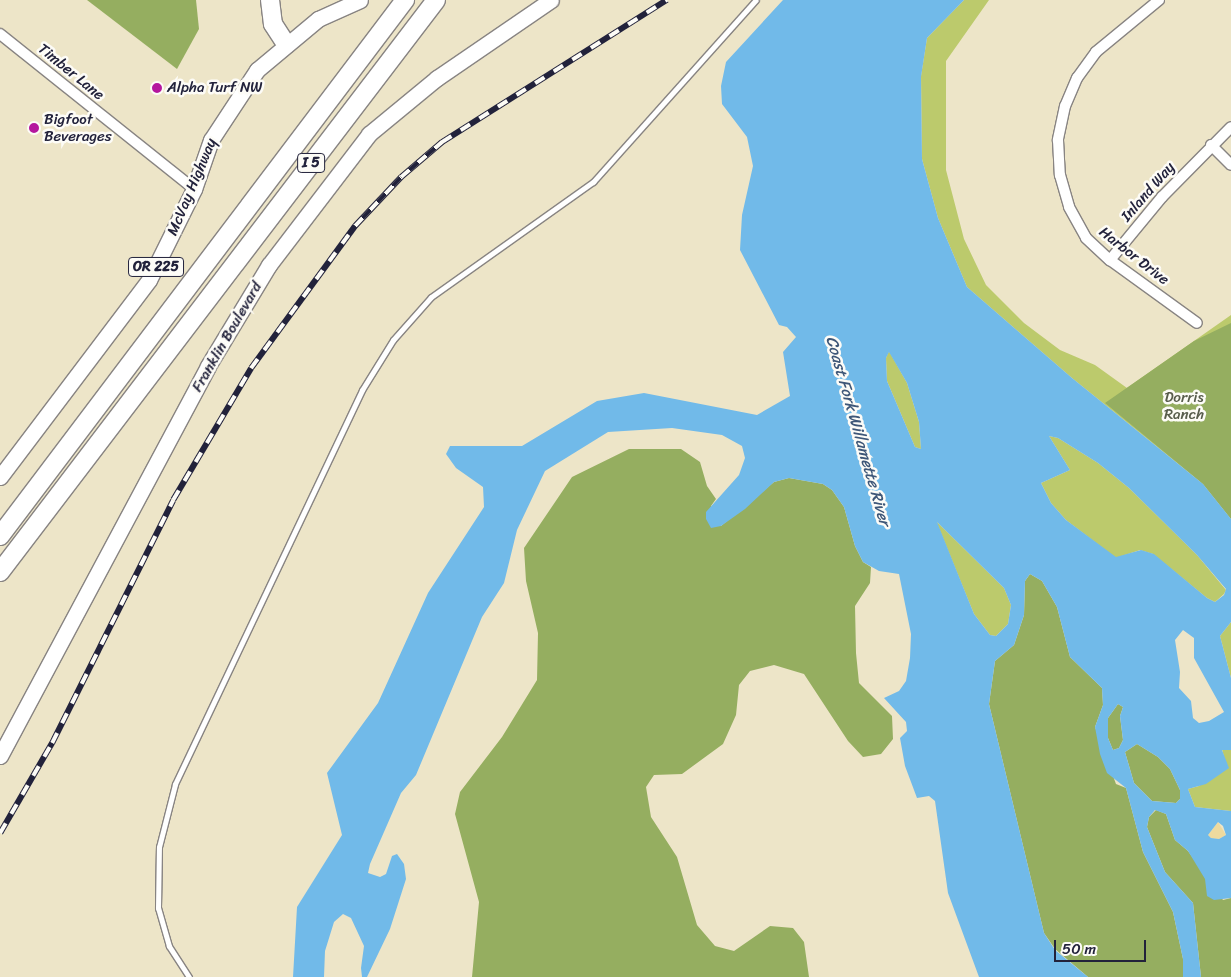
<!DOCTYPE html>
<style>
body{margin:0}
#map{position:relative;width:1231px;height:977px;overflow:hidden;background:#ede5c8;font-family:Sriracha,sans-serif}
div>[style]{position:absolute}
.green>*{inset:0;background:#bcca6c}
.forest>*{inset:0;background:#95ae60}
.sand>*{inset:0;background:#eeda9e}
.water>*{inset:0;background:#71bae9}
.roads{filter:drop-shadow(1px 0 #888482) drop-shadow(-1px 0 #888482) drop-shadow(0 1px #888482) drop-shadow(0 -1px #888482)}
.service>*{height:5px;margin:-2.5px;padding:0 2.5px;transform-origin:2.5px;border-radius:2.5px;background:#fff}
.minor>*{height:10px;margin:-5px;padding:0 5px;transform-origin:5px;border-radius:5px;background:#fff}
.primary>*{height:15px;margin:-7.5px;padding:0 7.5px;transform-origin:7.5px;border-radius:7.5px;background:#fff}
.motorway>*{height:18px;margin:-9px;padding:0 9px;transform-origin:9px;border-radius:9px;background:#fff}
.rail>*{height:5.5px;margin-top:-2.75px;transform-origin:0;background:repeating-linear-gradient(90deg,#fdfcf7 0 11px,#22223b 0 22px);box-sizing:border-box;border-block:1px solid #22223b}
.dots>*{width:14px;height:14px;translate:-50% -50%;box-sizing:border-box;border:2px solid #fdfcf7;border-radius:50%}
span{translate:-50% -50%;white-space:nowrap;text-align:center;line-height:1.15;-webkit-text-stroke:5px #fdfcf7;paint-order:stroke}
.shield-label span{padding:1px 4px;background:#fdfcf7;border:1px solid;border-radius:4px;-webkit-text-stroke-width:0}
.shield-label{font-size:14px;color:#22223b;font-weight:700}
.street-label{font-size:15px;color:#22223b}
.poi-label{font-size:15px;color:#22223b}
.left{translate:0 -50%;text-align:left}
.park-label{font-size:15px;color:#585d4c}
.water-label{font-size:16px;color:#3e5778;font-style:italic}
.scale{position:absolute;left:1054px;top:940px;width:92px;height:22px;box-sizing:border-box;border:2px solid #22223b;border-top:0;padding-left:6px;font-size:15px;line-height:18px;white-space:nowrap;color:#22223b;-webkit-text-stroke:4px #fdfcf7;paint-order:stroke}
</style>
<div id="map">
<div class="green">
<div style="clip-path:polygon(964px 0,989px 0,946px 61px,946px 170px,964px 239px,986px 285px,1024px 323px,1060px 350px,1095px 365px,1127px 388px,1231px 315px,1231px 519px,1203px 484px,1072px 378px,967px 287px,938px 218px,922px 159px,921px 76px,927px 38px)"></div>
<div style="clip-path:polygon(889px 351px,907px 383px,919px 422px,921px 449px,915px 447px,887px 381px,886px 358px)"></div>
<div style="clip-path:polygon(1049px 436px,1058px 438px,1098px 463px,1129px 488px,1197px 555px,1226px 590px,1224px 594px,1215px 602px,1207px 598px,1153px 554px,1140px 550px,1116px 558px,1066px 520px,1051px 503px,1041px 483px,1070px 470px)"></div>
<div style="clip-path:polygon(936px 521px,1004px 588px,1011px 605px,1008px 624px,996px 636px,990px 635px,974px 614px)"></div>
<div style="clip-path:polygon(1231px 622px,1231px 678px,1220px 636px)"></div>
<div style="clip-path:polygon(1222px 749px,1231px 750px,1231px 811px,1195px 807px,1188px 789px,1199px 786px,1224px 757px)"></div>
</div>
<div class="forest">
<div style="clip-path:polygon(87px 0,196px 0,199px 29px,177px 69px)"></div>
<div style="clip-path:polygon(1231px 323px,1231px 519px,1203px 484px,1105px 403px,1194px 341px)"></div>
<div style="clip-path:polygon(629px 449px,681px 449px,700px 462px,707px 486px,716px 499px,711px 506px,721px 526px,774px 482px,789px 478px,823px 484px,832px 490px,844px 507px,855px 546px,863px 562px,871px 567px,870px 583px,855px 606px,856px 653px,859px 683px,892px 716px,893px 739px,881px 754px,863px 757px,848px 741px,804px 674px,774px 665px,750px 671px,739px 685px,736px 715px,723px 744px,682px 774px,654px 775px,646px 787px,651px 817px,677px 857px,697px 925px,715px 946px,734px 951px,770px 926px,793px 928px,804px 942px,809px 977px,472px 977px,479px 902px,455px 814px,460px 792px,502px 737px,537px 680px,538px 633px,526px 581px,524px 548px,572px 477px)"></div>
<div style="clip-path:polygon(1030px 574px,1042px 581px,1057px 607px,1070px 657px,1102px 688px,1103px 705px,1095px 727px,1116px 784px,1126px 788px,1143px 852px,1173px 912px,1183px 959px,1183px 977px,1088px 977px,1055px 949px,1044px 933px,989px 704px,995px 661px,1014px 645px,1024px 615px,1025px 581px)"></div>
<div style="clip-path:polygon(1118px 704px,1123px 707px,1120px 716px,1123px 740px,1119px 748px,1113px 750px,1108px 738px,1108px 718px)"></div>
<div style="clip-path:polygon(1137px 744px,1158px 757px,1170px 769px,1180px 790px,1180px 799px,1176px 803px,1152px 801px,1134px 783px,1125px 752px)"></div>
<div style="clip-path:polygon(1156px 810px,1166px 814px,1175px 840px,1188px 851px,1223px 900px,1231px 898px,1231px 977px,1201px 977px,1193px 903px,1165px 872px,1147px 827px,1149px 817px)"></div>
</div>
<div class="sand">
<div style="clip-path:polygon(1218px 822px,1226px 835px,1219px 839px,1211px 838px,1208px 835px)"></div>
</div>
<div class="water">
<div style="clip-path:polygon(evenodd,783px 0,964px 0,927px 38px,921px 77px,922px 159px,938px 218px,967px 287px,1072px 378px,1203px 484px,1231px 519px,1231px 622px,1220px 636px,1231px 678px,1231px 750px,1222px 750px,1229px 768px,1206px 784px,1188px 789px,1195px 807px,1231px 811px,1231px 898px,1214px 900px,1207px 896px,1205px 879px,1188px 851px,1175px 840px,1166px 814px,1155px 810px,1149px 817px,1147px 827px,1165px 872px,1193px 903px,1201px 977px,1183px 977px,1183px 959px,1173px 912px,1143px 852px,1126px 788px,1107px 773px,1100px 754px,1095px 727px,1103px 705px,1102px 688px,1070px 657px,1057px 607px,1042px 581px,1030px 574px,1025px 581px,1024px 615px,1014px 645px,995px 661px,989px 704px,1044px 933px,1055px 950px,1088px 977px,979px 977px,948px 893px,935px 801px,929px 796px,917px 798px,905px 766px,900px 738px,907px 731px,906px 722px,884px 698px,899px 691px,906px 681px,910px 658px,911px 634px,899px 574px,879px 571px,863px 562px,855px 546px,844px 507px,832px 490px,823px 484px,789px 478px,774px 482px,745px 509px,721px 526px,711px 528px,706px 519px,706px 512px,739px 475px,745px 458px,742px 446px,722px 435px,672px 428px,608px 432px,545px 471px,517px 530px,504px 583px,482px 617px,416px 775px,401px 793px,370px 864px,368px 873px,380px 877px,386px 874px,392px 856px,397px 854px,404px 864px,406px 879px,390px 929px,367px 977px,362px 977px,361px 968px,364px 946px,351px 918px,343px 914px,334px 922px,325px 951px,324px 977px,293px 977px,297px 907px,342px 835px,327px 773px,378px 703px,428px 593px,484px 507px,483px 487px,456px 468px,446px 454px,450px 446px,522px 446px,597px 401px,644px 393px,757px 415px,790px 396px,783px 352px,796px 337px,787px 327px,779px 325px,740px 250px,742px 215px,753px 166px,747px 137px,722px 104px,721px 86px,726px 62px,783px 0,889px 352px,907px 383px,919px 422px,921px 449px,915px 447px,887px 381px,886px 358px,889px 352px,783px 0,1049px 436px,1058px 438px,1098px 463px,1129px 488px,1197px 555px,1226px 589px,1224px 595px,1215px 602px,1207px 598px,1154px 554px,1141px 550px,1116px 557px,1066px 520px,1051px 503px,1041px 483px,1070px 470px,1049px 436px,783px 0,937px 522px,1004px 588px,1011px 605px,1008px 624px,996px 636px,990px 635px,974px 614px,937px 522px,783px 0,1183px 630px,1194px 638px,1194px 658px,1224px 712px,1209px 721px,1199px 723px,1193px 718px,1191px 701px,1179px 688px,1180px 672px,1175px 640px,1183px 630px,783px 0,1118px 704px,1123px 707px,1120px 716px,1123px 740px,1119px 748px,1113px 750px,1108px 738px,1108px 718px,1118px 704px,783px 0,1137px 744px,1158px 757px,1170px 769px,1180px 790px,1180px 799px,1176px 803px,1152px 801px,1134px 783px,1125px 752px,1137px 744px,783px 0,1218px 822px,1223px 826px,1226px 835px,1219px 839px,1211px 838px,1208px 835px,1218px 822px)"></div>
</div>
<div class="roads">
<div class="service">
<div style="left:189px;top:977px;width:37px;rotate:-123deg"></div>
<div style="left:169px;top:946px;width:40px;rotate:-106deg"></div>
<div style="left:158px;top:908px;width:61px;rotate:-89.1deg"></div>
<div style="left:159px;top:847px;width:65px;rotate:-75.7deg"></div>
<div style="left:175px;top:784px;width:436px;rotate:-64.6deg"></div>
<div style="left:362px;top:390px;width:59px;rotate:-58.2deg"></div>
<div style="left:393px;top:340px;width:57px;rotate:-48.5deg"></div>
<div style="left:431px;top:297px;width:199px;rotate:-35.4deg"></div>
<div style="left:593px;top:182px;width:244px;rotate:-48.2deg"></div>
</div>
<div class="minor">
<div style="left:1159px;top:0;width:82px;rotate:140.5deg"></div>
<div style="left:1096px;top:52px;width:32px;rotate:126deg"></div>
<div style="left:1077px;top:78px;width:30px;rotate:113deg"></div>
<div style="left:1065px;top:106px;width:35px;rotate:102deg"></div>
<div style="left:1058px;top:140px;width:35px;rotate:87deg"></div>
<div style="left:1060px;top:175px;width:33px;rotate:74deg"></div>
<div style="left:1069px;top:207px;width:35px;rotate:61deg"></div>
<div style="left:1086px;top:238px;width:33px;rotate:43deg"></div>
<div style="left:1110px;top:260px;width:107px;rotate:35.9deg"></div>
<div style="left:0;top:34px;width:248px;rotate:38.6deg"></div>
<div style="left:1211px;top:145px;width:28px;rotate:45deg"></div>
<div style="left:1110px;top:260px;width:82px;rotate:-50.5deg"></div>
<div style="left:1162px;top:197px;width:98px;rotate:-45.4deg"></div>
</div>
<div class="primary">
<div style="left:0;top:477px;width:247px;rotate:-52.9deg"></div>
<div style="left:149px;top:280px;width:102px;rotate:-63.7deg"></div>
<div style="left:194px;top:189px;width:52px;rotate:-70.9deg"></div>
<div style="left:211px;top:140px;width:84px;rotate:-56.7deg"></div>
<div style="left:257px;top:70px;width:80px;rotate:-39.9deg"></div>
<div style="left:318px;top:19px;width:46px;rotate:-24.3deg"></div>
<div style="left:0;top:756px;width:442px;rotate:-61.9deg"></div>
<div style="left:208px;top:366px;width:118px;rotate:-58.9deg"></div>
<div style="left:269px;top:265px;width:165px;rotate:-52.6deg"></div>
<div style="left:369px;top:134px;width:88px;rotate:-39.5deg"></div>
<div style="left:437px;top:78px;width:138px;rotate:-34.4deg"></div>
</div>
<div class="motorway">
<div style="left:270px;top:0;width:24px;rotate:83deg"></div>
<div style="left:273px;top:24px;width:24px;rotate:57deg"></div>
<div style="left:0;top:536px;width:672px;rotate:-52.93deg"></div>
<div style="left:0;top:572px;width:719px;rotate:-52.68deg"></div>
</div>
</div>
<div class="rail">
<div style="left:0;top:833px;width:104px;rotate:-60deg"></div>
<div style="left:52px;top:743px;width:271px;rotate:-63.5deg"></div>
<div style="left:173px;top:500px;width:153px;rotate:-59.4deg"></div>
<div style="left:251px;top:368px;width:176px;rotate:-53.8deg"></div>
<div style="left:355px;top:226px;width:67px;rotate:-46.8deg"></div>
<div style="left:401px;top:177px;width:54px;rotate:-40.5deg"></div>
<div style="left:442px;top:142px;width:266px;rotate:-32.3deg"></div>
</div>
<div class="dots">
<div style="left:157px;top:88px;background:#b5179e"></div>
<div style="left:34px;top:128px;background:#b5179e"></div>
</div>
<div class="shield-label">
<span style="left:311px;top:163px">I 5</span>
<span style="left:156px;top:267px">OR 225</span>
</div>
<div class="street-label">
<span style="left:71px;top:72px;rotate:39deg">Timber Lane</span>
<span style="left:192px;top:187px;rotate:-67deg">McVay Highway</span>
<span style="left:1148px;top:192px;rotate:-49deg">Inland Way</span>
<span style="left:1134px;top:256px;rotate:38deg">Harbor Drive</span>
<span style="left:227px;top:337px;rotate:-60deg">Franklin Boulevard</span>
</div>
<div class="poi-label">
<span class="left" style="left:167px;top:88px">Alpha Turf NW</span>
<span class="left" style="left:44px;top:128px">Bigfoot<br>Beverages</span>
</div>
<div class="park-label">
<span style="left:1184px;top:406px">Dorris<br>Ranch</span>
</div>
<div class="water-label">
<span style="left:858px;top:431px;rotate:74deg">Coast Fork Willamette River</span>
</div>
<div class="scale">50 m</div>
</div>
